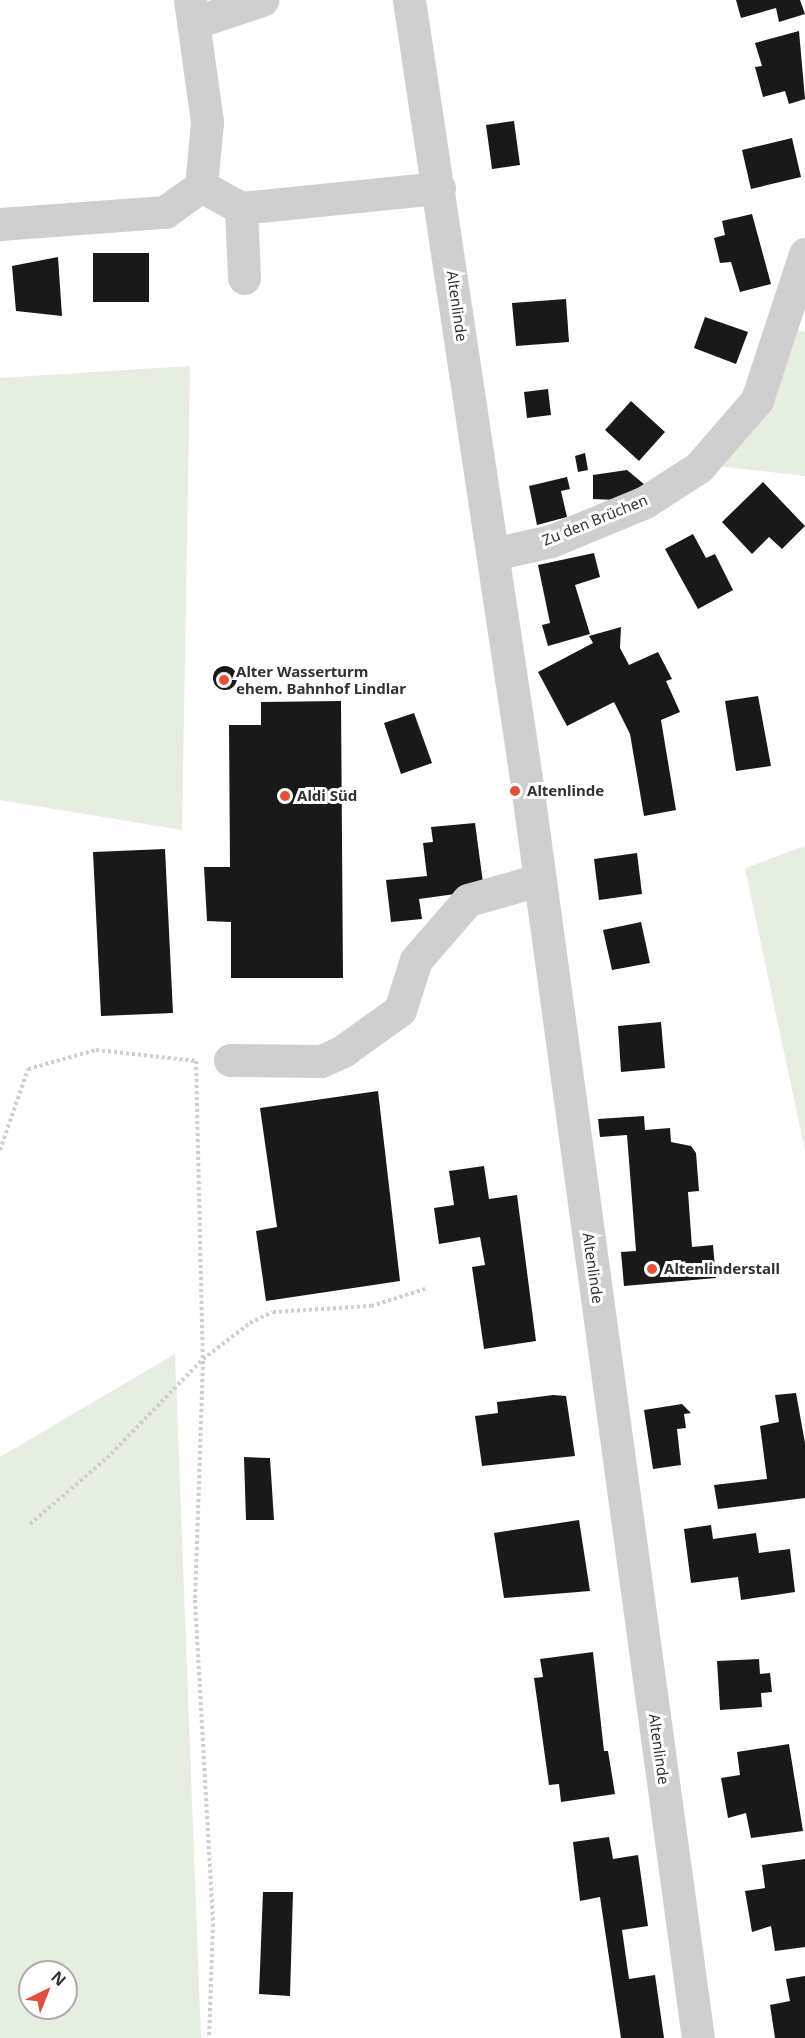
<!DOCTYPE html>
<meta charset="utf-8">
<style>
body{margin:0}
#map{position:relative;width:805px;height:2038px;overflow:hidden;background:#fff;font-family:"Noto Sans",sans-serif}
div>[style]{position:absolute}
.green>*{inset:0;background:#e5eee1}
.building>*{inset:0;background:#191919}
.round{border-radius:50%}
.path>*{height:4px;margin-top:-2px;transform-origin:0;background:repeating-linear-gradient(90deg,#cfcfcf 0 3px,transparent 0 6px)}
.minor>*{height:33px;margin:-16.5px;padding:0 16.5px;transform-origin:16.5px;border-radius:16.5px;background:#cfcfcf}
.dots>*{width:16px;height:16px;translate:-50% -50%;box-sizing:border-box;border:3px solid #fff;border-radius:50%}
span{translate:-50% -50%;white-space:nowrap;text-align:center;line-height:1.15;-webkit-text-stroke:6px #fff;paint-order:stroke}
.street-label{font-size:15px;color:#323232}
.poi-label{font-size:15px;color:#323232;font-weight:700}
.left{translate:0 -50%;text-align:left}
.north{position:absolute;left:18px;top:1960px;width:60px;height:60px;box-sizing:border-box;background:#fff;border:2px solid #adadad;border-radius:50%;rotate:43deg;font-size:16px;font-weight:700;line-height:24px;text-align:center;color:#323232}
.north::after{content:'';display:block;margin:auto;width:21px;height:27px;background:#e0513d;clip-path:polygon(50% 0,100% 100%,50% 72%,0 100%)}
</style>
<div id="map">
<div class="green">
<div style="clip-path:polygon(796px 330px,805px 332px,805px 476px,717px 466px,770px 409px)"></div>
<div style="clip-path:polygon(190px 366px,182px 830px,0 800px,0 378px)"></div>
<div style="clip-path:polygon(805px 846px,805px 1151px,745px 868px)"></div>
<div style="clip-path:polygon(evenodd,175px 1354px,201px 2038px,0 2038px,0 1457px,175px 1354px,30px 1972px,66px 1972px,66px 2008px,30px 2008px,30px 1972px)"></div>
</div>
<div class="building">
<div style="clip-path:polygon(736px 0,800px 0,805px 14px,779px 22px,776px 8px,741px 18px)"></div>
<div style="clip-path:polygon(799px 31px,805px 99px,789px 104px,785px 91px,763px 97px,755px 67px,762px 66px,755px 43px)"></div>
<div style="clip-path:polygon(514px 121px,520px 165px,492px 169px,486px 125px)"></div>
<div style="clip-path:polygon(792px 138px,801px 177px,751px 189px,742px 150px)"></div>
<div style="clip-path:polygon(752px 214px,771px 284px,740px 292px,731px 262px,720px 263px,714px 238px,725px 235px,722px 221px)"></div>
<div style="clip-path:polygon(93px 253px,149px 253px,149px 302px,93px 302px)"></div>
<div style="clip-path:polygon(58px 257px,62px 316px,16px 311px,12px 266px)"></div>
<div style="clip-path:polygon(566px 299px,569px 342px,516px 346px,512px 303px)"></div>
<div style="clip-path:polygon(705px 317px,748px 332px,736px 364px,694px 348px)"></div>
<div style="clip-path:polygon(548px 389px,551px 415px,527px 418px,524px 392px)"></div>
<div style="clip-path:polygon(631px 401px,665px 432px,639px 461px,605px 430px)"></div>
<div style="clip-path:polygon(585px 453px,588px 470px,578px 472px,575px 456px)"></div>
<div style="clip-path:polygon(627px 470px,645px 485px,616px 500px,593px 499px,593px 475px)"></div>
<div style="clip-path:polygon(567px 477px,570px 489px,561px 491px,567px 517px,537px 525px,529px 486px)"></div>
<div style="clip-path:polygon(763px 482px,805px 526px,782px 549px,769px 537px,752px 554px,722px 522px)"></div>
<div style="clip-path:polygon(693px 534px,706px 558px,715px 554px,733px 590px,698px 609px,665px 549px)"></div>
<div style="clip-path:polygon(594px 553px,600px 577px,575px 585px,590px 634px,548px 646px,542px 625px,550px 623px,538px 565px)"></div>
<div style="clip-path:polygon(621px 627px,620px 648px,629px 665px,658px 652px,672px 679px,666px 681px,680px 712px,661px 720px,676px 810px,644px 816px,630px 734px,614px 702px,567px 726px,538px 672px,593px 643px,589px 636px)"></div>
<div class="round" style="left:213px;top:666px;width:24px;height:24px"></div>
<div style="clip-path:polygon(758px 696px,771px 766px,736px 771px,725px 701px)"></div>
<div style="clip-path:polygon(341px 701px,343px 978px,231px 978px,231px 922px,207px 921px,204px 867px,230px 867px,229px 725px,261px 725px,261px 702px)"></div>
<div style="clip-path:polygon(414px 713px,432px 763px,401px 774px,384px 723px)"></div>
<div style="clip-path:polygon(475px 823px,484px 890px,419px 899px,422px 919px,391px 922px,386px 880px,427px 876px,423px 843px,433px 842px,431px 827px)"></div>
<div style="clip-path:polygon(165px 849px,173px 1013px,101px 1016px,93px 852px)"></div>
<div style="clip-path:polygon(637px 853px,642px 894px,599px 900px,594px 859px)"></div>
<div style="clip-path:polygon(641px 922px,650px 963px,612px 970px,603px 930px)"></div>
<div style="clip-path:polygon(661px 1022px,665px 1068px,621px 1072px,618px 1026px)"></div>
<div style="clip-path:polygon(378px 1091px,400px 1281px,266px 1301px,256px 1231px,277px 1227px,260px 1108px)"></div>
<div style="clip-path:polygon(644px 1116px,645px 1130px,670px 1128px,671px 1142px,691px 1146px,696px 1153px,699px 1191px,688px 1192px,692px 1247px,713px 1245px,716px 1278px,624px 1286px,621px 1252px,636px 1251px,627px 1135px,600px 1137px,598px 1119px)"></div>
<div style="clip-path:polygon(484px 1166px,489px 1199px,517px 1195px,536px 1341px,484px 1349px,472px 1267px,485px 1265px,480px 1237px,439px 1244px,434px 1208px,454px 1205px,449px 1171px)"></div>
<div style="clip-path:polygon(796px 1393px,805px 1443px,805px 1498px,718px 1509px,714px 1485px,767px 1479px,760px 1426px,779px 1422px,775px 1395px)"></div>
<div style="clip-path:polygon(553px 1395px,566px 1396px,575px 1456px,482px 1466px,475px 1416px,498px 1413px,497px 1402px)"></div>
<div style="clip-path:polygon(682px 1404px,691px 1413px,684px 1414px,686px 1428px,677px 1429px,681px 1465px,653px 1469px,644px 1410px)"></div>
<div style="clip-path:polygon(244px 1457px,270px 1458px,274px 1520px,246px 1520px)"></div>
<div style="clip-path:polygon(579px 1520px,590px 1591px,504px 1598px,494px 1533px)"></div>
<div style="clip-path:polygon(711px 1525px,713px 1539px,756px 1533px,759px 1553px,790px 1549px,795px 1592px,741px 1600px,738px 1577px,691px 1583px,684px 1529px)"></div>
<div style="clip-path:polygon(593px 1652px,604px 1751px,608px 1751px,615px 1794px,561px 1802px,559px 1784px,549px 1785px,534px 1678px,543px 1677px,540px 1659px)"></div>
<div style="clip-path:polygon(759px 1659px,760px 1674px,770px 1673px,772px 1692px,761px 1693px,762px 1707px,720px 1710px,717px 1661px)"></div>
<div style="clip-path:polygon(789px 1744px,803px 1831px,751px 1838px,746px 1813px,728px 1818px,721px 1778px,740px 1775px,737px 1752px)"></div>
<div style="clip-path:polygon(609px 1837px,613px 1859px,638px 1855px,648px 1926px,622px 1930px,629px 1979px,655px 1975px,664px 2038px,621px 2038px,600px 1897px,580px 1901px,573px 1842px)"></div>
<div style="clip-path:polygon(805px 1859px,805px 1947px,775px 1951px,771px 1926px,752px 1932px,745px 1891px,765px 1888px,762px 1865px)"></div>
<div style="clip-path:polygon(263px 1892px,293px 1892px,290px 1996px,259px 1994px)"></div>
<div style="clip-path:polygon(805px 1976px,805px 2038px,775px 2038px,770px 2005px,790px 2001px,786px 1979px)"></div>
</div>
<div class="path">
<div style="left:196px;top:1061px;width:300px;rotate:88.7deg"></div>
<div style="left:203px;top:1361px;width:239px;rotate:91.9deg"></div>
<div style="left:195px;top:1600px;width:324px;rotate:86.8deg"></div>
<div style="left:213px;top:1924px;width:114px;rotate:92deg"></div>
<div style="left:0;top:1150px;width:86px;rotate:-70.9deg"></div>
<div style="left:28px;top:1069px;width:71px;rotate:-15.6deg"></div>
<div style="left:96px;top:1050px;width:101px;rotate:6.3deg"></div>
<div style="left:30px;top:1524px;width:101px;rotate:-40.6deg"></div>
<div style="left:107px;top:1458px;width:138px;rotate:-45.9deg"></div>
<div style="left:203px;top:1359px;width:59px;rotate:-37.5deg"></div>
<div style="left:250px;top:1323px;width:25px;rotate:-26deg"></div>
<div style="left:273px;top:1312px;width:98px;rotate:-3.5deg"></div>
<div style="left:371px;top:1306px;width:57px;rotate:-17.5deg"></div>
</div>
<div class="minor">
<div style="left:409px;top:0;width:794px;rotate:81.45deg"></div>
<div style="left:527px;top:785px;width:1265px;rotate:82.23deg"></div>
<div style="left:193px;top:23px;width:73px;rotate:-18.4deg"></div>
<div style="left:201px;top:186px;width:46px;rotate:28.8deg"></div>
<div style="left:241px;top:208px;width:199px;rotate:-5.8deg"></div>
<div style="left:241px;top:208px;width:70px;rotate:87.5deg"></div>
<div style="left:0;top:224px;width:165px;rotate:-4.2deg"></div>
<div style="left:165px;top:212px;width:44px;rotate:-35.8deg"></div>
<div style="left:201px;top:186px;width:64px;rotate:-84.6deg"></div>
<div style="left:207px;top:122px;width:123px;rotate:-97.9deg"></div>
<div style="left:493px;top:554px;width:59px;rotate:-12.6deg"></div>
<div style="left:551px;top:541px;width:102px;rotate:-22.5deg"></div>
<div style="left:645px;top:502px;width:64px;rotate:-32.9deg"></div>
<div style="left:699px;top:467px;width:89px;rotate:-49.1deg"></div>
<div style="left:757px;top:400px;width:154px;rotate:-71.8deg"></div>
<div style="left:230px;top:1060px;width:91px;rotate:0.6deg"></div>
<div style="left:321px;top:1061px;width:24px;rotate:-24deg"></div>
<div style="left:343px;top:1051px;width:70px;rotate:-35.7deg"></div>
<div style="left:400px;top:1010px;width:52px;rotate:-72.3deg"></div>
<div style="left:416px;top:960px;width:79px;rotate:-49.1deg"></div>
<div style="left:468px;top:900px;width:74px;rotate:-15.7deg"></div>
</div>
<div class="dots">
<div style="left:224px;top:680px;background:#e0513d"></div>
<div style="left:515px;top:791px;background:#e0513d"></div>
<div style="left:285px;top:796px;background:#e0513d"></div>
<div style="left:652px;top:1269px;background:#e0513d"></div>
</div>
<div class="street-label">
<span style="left:457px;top:306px;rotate:82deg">Altenlinde</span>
<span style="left:595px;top:520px;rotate:-22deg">Zu den Brüchen</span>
<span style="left:593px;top:1268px;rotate:82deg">Altenlinde</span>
<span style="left:659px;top:1749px;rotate:82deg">Altenlinde</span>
</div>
<div class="poi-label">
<span class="left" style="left:236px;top:680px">Alter Wasserturm<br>ehem. Bahnhof Lindlar</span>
<span class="left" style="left:527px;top:791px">Altenlinde</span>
<span class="left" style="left:297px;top:796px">Aldi Süd</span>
<span class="left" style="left:664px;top:1269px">Altenlinderstall</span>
</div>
<div class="north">N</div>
</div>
